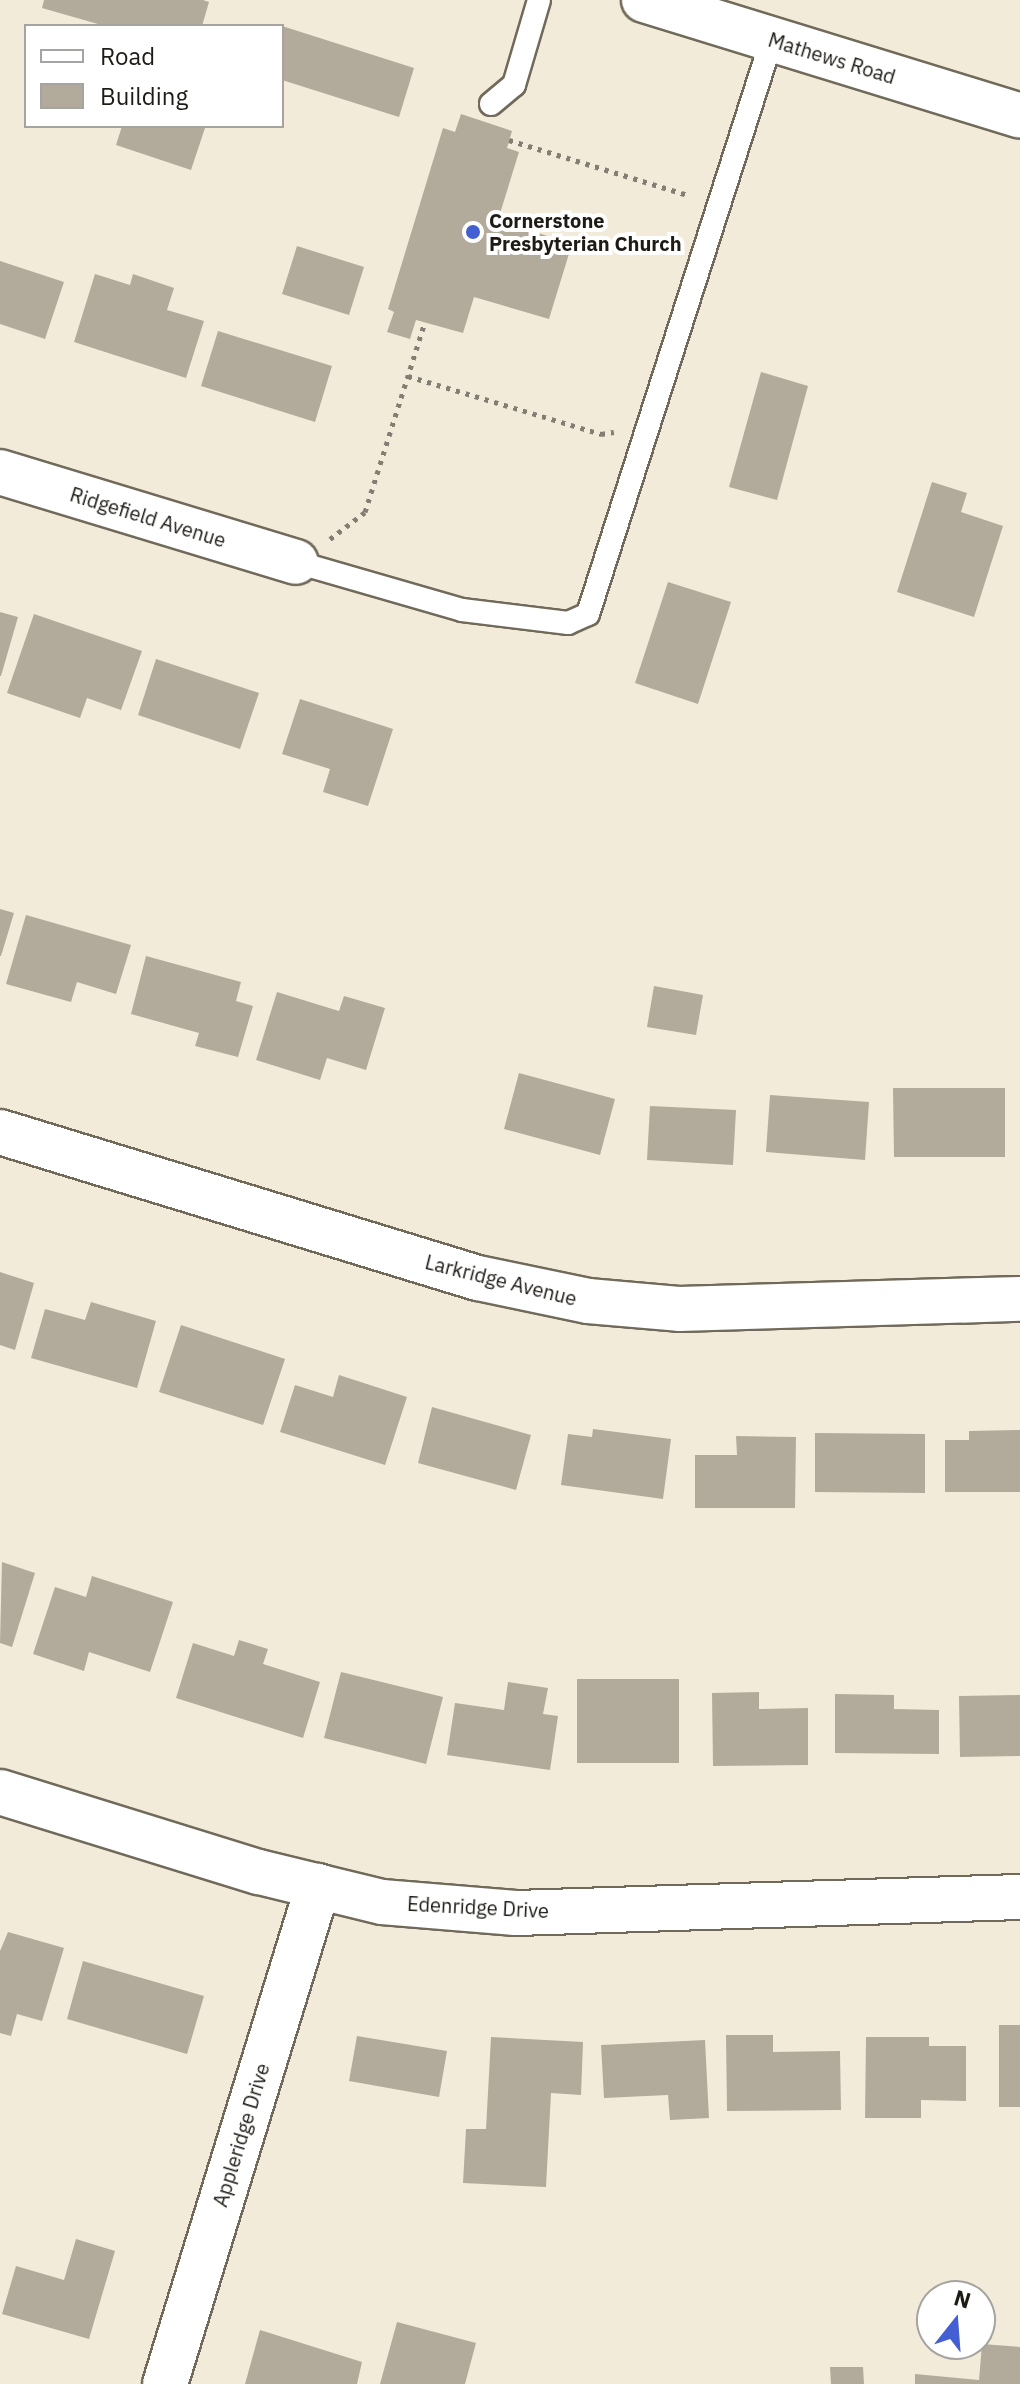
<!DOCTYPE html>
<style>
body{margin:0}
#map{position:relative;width:1020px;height:2384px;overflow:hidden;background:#f2ebda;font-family:"IBM Plex Sans",sans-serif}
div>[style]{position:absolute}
.building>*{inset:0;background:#b2ab9b}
.path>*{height:5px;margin-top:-2.5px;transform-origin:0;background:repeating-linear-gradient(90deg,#837e73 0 4px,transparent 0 10px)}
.roads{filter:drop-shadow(2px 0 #716a5b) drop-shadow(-2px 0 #716a5b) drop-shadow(0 2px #716a5b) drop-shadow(0 -2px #716a5b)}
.service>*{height:22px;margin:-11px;padding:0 11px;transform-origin:11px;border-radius:11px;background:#fff}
.minor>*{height:44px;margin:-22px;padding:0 22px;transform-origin:22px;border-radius:22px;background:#fff}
.tertiary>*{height:44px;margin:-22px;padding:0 22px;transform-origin:22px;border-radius:22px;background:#fff}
.dots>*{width:22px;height:22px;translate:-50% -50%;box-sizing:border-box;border:4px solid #fff;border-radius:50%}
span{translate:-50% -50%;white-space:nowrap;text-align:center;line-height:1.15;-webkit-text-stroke:8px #fff;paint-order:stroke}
.street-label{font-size:20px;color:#1e1b15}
.poi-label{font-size:20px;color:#1e1b15;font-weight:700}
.left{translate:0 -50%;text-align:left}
.legend{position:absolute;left:24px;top:24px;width:260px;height:104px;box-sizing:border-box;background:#fff;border:2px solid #a5a4a1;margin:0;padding:10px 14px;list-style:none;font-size:24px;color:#1e1b15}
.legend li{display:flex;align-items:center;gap:16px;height:40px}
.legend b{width:40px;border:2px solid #a5a4a1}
.north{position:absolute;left:916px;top:2280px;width:80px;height:80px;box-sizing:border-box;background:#fff;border:2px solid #a5a4a1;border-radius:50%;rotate:17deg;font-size:22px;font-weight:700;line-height:32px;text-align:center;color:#1e1b15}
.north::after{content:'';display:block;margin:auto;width:28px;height:36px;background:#435fd2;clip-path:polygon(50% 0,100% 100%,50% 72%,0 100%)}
</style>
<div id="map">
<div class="building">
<div style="clip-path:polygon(44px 0,203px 0,209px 2px,202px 26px,105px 26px,42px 8px)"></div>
<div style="clip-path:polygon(282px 26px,414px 68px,399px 117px,282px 80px)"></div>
<div style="clip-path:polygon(461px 114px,512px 131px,507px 148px,519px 152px,498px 220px,572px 244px,549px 319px,474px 297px,463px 333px,416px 320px,410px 339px,387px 332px,394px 312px,388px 309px,443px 128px,455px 132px)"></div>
<div style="clip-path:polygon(122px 126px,198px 126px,205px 128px,191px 170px,116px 145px)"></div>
<div style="clip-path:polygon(297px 246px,364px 267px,349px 315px,282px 294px)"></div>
<div style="clip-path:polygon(0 261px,64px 282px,45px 339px,0 324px)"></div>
<div style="clip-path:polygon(95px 274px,130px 285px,133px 274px,174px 288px,167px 310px,204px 321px,186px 378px,74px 342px)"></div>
<div style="clip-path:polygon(218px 331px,332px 366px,315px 422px,201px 386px)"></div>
<div style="clip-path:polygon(761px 372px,808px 386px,777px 500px,729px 487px)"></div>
<div style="clip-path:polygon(932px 482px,967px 493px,961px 512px,1003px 526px,974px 617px,897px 592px)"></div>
<div style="clip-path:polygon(668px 582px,731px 602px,698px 704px,635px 683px)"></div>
<div style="clip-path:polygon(0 612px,18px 617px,1px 676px,0 676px)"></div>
<div style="clip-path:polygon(34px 614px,142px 651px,121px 710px,87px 698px,80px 718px,7px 693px)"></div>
<div style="clip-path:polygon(156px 659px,259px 693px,240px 749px,138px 715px)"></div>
<div style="clip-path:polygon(300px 699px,393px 729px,368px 806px,323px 792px,330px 769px,282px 754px)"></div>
<div style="clip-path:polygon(0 909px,14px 913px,1px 956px,0 956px)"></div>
<div style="clip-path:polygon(26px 915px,131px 945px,116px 994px,77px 982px,71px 1002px,6px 984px)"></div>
<div style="clip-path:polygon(146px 956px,241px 982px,236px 1001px,253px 1006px,238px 1057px,195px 1046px,199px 1033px,131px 1014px)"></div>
<div style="clip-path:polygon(654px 986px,703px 995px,696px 1035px,647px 1027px)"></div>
<div style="clip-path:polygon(277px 992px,339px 1011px,344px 996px,385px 1008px,366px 1070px,327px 1058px,320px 1080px,256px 1060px)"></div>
<div style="clip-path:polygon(519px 1073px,615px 1099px,600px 1155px,504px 1129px)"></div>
<div style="clip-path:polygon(893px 1088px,1005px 1088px,1005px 1157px,894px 1157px)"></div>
<div style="clip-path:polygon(770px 1095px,869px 1102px,865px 1160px,766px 1152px)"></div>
<div style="clip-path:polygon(650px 1106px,736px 1110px,733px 1165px,647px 1160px)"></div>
<div style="clip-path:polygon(0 1272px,34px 1283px,15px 1350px,0 1345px)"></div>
<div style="clip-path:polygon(91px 1302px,156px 1321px,137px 1388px,31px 1358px,45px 1309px,85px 1320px)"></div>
<div style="clip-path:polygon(181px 1325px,285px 1359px,263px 1425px,159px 1392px)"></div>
<div style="clip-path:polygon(339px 1375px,407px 1397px,385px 1465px,280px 1432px,295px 1385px,333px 1397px)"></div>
<div style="clip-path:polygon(432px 1407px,531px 1435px,516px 1490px,418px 1463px)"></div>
<div style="clip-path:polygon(593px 1429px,671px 1439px,663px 1499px,561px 1485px,568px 1434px,592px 1437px)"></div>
<div style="clip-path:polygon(1020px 1430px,1020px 1492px,945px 1492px,945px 1440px,969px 1440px,969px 1431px)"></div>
<div style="clip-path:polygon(815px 1433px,925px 1434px,925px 1493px,815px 1492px)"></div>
<div style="clip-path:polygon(736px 1436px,796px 1437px,795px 1508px,695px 1508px,695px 1455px,737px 1455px)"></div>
<div style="clip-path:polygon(2px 1562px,35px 1573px,12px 1647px,0 1643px)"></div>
<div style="clip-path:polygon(92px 1576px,173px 1602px,150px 1672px,89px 1652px,84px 1671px,33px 1654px,55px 1587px,86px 1597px)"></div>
<div style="clip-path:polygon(239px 1640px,268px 1649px,263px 1664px,320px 1682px,303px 1738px,176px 1698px,193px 1643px,234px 1656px)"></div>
<div style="clip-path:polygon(341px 1672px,443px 1697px,426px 1764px,324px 1738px)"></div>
<div style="clip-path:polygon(577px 1679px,679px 1679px,679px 1763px,577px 1763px)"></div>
<div style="clip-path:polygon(508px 1682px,548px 1688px,543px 1714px,558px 1716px,550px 1770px,447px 1755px,455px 1703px,504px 1710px)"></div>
<div style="clip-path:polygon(759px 1692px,759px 1709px,808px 1708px,808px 1765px,713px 1766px,712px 1693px)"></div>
<div style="clip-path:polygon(835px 1694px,894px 1695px,894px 1709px,939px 1710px,939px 1754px,835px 1753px)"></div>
<div style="clip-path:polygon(1020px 1695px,1020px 1756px,960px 1757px,959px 1696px)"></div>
<div style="clip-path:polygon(8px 1932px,64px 1948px,42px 2021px,17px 2014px,11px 2036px,0 2033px,0 1951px)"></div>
<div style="clip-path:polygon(83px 1961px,204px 1996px,187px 2054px,67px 2019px)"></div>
<div style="clip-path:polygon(999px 2025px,1020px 2025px,1020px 2107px,999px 2107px)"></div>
<div style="clip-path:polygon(726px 2035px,773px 2035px,773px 2052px,840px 2051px,841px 2110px,727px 2111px)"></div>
<div style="clip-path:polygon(357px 2036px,447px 2051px,439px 2097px,349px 2081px)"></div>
<div style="clip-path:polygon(491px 2037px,583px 2042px,581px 2095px,551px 2093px,546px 2187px,463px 2183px,466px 2129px,486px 2129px)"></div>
<div style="clip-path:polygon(866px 2037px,929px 2037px,929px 2046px,966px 2046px,966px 2101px,921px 2100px,921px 2118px,865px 2118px)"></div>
<div style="clip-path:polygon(705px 2040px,709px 2118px,670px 2120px,668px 2095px,604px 2098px,601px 2045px)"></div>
<div style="clip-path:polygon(76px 2239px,115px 2251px,89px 2339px,2px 2314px,16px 2266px,64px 2280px)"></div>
<div style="clip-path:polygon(397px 2322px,476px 2343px,465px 2384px,380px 2384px)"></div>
<div style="clip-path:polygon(260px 2330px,362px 2362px,357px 2384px,245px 2384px)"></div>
<div style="clip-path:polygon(982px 2344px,1020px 2347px,1020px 2384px,915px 2384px,915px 2374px,979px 2380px)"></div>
<div style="clip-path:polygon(830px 2367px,863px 2367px,864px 2384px,831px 2384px)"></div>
</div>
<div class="path">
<div style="left:509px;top:140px;width:187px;rotate:17.1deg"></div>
<div style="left:408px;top:376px;width:202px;rotate:16.7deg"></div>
<div style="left:601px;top:434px;width:13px;rotate:-9deg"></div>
<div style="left:330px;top:539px;width:44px;rotate:-37.6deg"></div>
<div style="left:365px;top:512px;width:199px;rotate:-72.5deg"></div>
</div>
<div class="roads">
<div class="service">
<div style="left:491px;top:104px;width:30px;rotate:-40deg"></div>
<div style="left:514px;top:85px;width:89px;rotate:-73.6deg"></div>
<div style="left:296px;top:562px;width:173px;rotate:16.1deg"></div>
<div style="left:462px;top:610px;width:107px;rotate:7deg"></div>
<div style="left:568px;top:623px;width:22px;rotate:-24deg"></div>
<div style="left:588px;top:614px;width:604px;rotate:-72.26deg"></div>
</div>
<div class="minor">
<div style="left:0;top:472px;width:309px;rotate:16.9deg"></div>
<div style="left:0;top:1132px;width:500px;rotate:17deg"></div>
<div style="left:478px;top:1278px;width:112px;rotate:11.8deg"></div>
<div style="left:588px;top:1301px;width:91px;rotate:5deg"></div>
<div style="left:679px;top:1309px;width:341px;rotate:-1.7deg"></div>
<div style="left:0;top:1792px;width:271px;rotate:17.2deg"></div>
<div style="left:259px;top:1872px;width:127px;rotate:13.7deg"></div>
<div style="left:382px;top:1902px;width:134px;rotate:4.7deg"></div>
<div style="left:516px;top:1913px;width:504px;rotate:-1.82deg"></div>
<div style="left:165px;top:2384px;width:521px;rotate:-72.92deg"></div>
</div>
<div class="tertiary">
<div style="left:644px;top:0;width:393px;rotate:17.1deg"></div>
</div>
</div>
<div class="dots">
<div style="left:473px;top:232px;background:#435fd2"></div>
</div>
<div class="street-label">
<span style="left:832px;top:58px;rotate:17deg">Mathews Road</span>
<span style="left:148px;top:517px;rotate:17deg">Ridgefield Avenue</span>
<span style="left:501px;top:1280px;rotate:14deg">Larkridge Avenue</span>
<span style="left:478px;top:1907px;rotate:3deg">Edenridge Drive</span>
<span style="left:241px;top:2135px;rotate:-73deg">Appleridge Drive</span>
</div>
<div class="poi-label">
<span class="left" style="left:489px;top:232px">Cornerstone<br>Presbyterian Church</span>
</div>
<ul class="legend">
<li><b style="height:10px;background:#fff"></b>Road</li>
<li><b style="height:22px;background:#b2ab9b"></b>Building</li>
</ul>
<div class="north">N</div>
</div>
